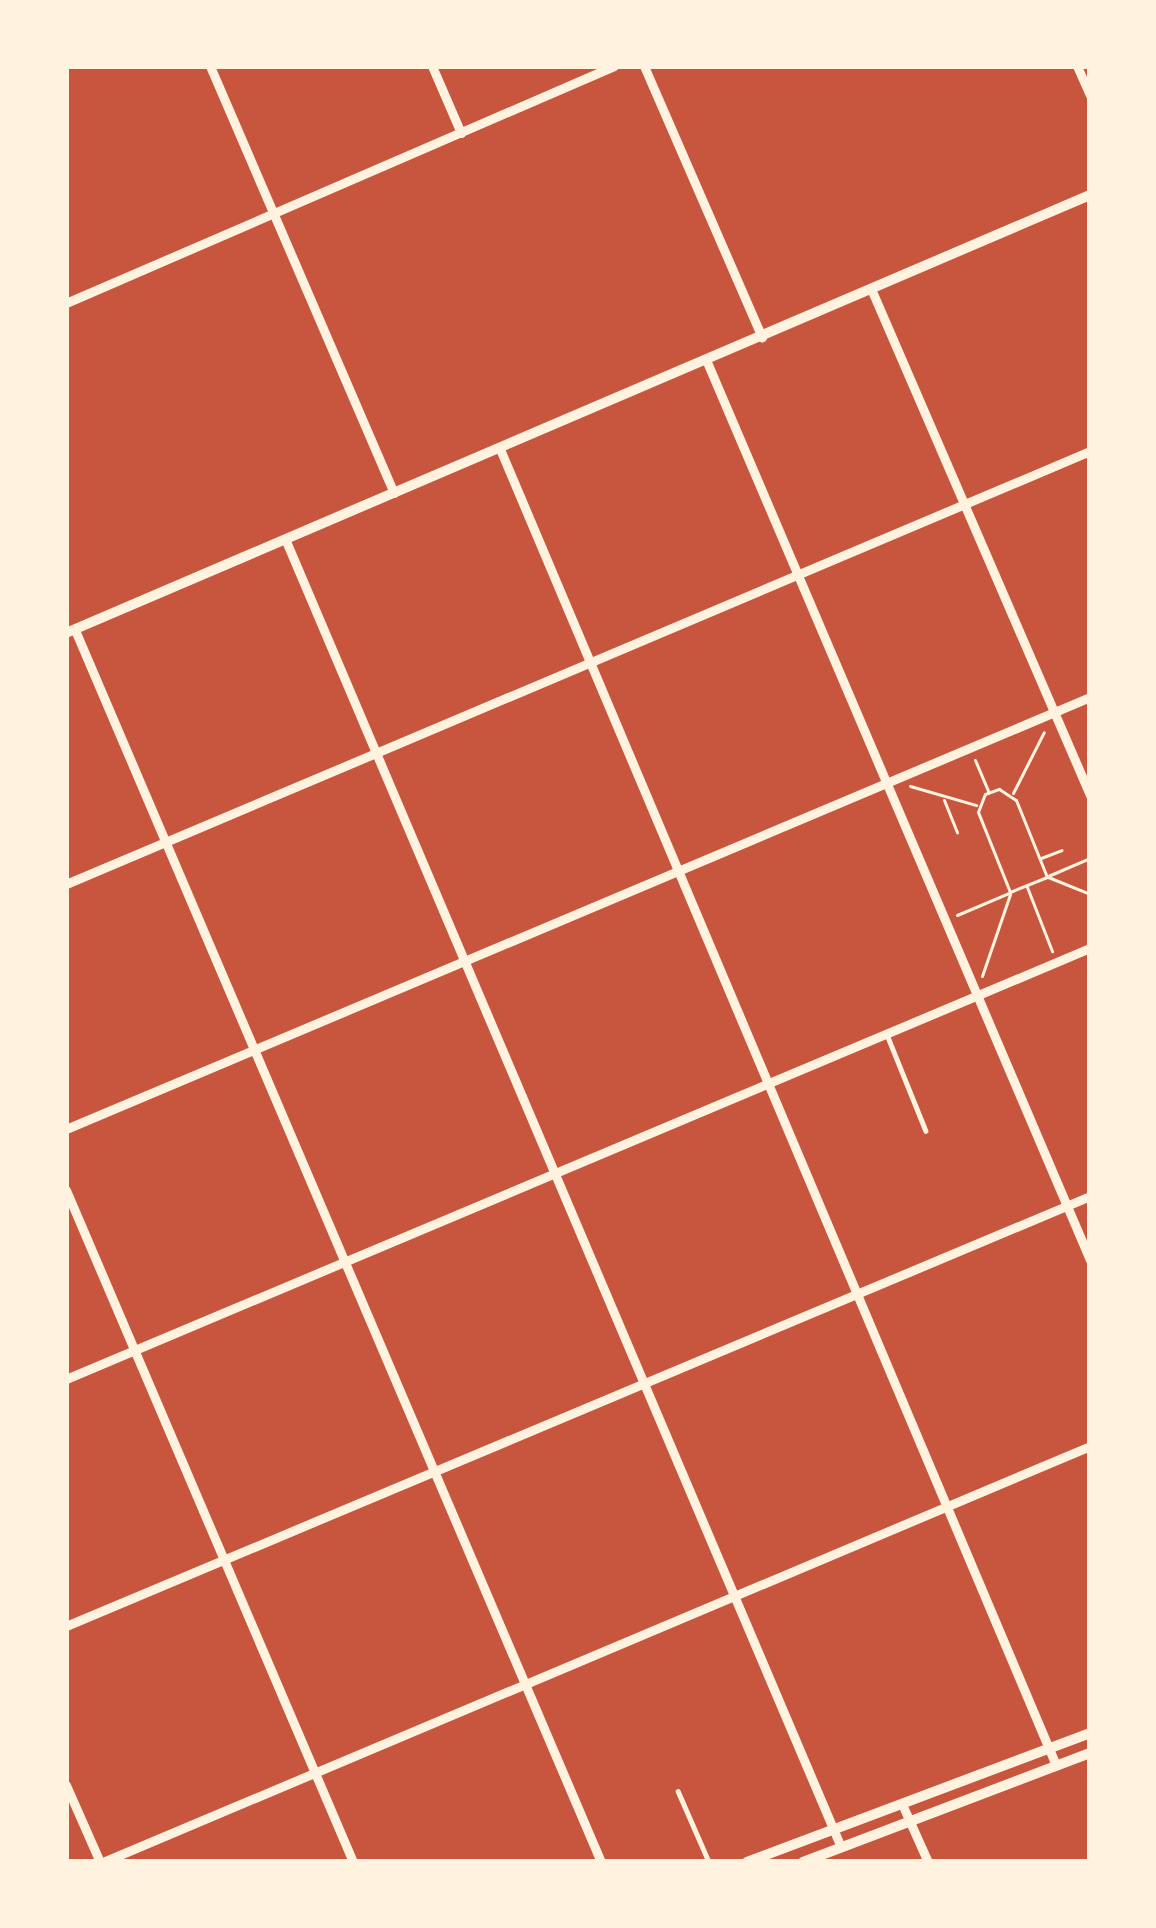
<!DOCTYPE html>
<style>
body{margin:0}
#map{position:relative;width:1156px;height:1928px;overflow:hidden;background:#c8553d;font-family:Raleway,sans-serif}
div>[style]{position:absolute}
.path>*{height:3px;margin:-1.5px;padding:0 1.5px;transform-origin:1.5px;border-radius:1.5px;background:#fff3e0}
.service>*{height:4.5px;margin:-2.25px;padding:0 2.25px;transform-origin:2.25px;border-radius:2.25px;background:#fff3e0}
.minor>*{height:9px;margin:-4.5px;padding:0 4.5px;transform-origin:4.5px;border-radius:4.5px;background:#fff3e0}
.tertiary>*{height:10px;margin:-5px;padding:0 5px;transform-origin:5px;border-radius:5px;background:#fff3e0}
span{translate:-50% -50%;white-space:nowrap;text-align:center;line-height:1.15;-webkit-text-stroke:12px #fff3e0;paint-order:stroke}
.frame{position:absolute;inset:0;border:69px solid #fff3e0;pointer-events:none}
</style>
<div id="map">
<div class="path">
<div style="left:975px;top:760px;width:33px;rotate:67deg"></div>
<div style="left:910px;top:786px;width:69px;rotate:16.1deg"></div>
<div style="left:999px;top:789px;width:20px;rotate:33deg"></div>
<div style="left:1016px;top:800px;width:83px;rotate:68.1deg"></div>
<div style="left:1047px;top:877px;width:40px;rotate:158deg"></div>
<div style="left:1010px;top:892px;width:86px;rotate:-111.8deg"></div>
<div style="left:978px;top:812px;width:19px;rotate:-69deg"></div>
<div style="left:985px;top:794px;width:15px;rotate:-20deg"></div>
<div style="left:1013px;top:793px;width:68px;rotate:-63.1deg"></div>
<div style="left:944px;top:800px;width:35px;rotate:68deg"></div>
<div style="left:1041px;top:858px;width:22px;rotate:-21deg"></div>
<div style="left:1048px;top:876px;width:46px;rotate:-23.2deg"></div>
<div style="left:1048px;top:877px;width:45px;rotate:22deg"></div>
<div style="left:1027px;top:887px;width:69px;rotate:68.7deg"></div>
<div style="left:957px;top:915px;width:56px;rotate:-22.9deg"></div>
<div style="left:982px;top:976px;width:87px;rotate:-71.1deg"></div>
</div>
<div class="service">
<div style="left:888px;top:1037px;width:101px;rotate:68deg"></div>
<div style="left:678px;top:1791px;width:77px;rotate:66.4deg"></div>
</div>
<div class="minor">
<div style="left:210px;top:66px;width:465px;rotate:66.7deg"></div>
<div style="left:432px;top:66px;width:73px;rotate:66.6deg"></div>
<div style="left:644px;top:66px;width:296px;rotate:66.5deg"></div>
<div style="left:1077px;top:66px;width:32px;rotate:66deg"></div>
<div style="left:872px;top:291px;width:549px;rotate:66.61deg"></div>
<div style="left:66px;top:303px;width:597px;rotate:-23.39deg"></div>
<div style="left:707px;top:362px;width:976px;rotate:66.9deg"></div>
<div style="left:500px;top:449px;width:1429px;rotate:67.1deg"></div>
<div style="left:286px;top:541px;width:1419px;rotate:66.98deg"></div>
<div style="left:75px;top:630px;width:1340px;rotate:66.88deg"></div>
<div style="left:66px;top:884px;width:1112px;rotate:-22.92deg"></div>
<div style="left:66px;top:1129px;width:1111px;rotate:-22.87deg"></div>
<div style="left:66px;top:1190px;width:731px;rotate:66.87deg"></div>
<div style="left:66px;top:1379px;width:1111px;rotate:-22.83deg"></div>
<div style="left:66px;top:1626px;width:1111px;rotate:-22.78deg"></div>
<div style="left:66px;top:1785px;width:84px;rotate:66.2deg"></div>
<div style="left:902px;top:1804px;width:64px;rotate:65.9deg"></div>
<div style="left:103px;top:1862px;width:1071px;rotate:-22.85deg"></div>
</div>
<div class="tertiary">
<div style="left:66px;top:633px;width:1114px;rotate:-23.16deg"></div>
<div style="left:747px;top:1862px;width:366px;rotate:-20.6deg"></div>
<div style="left:803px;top:1862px;width:307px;rotate:-20.8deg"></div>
</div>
<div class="frame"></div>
</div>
